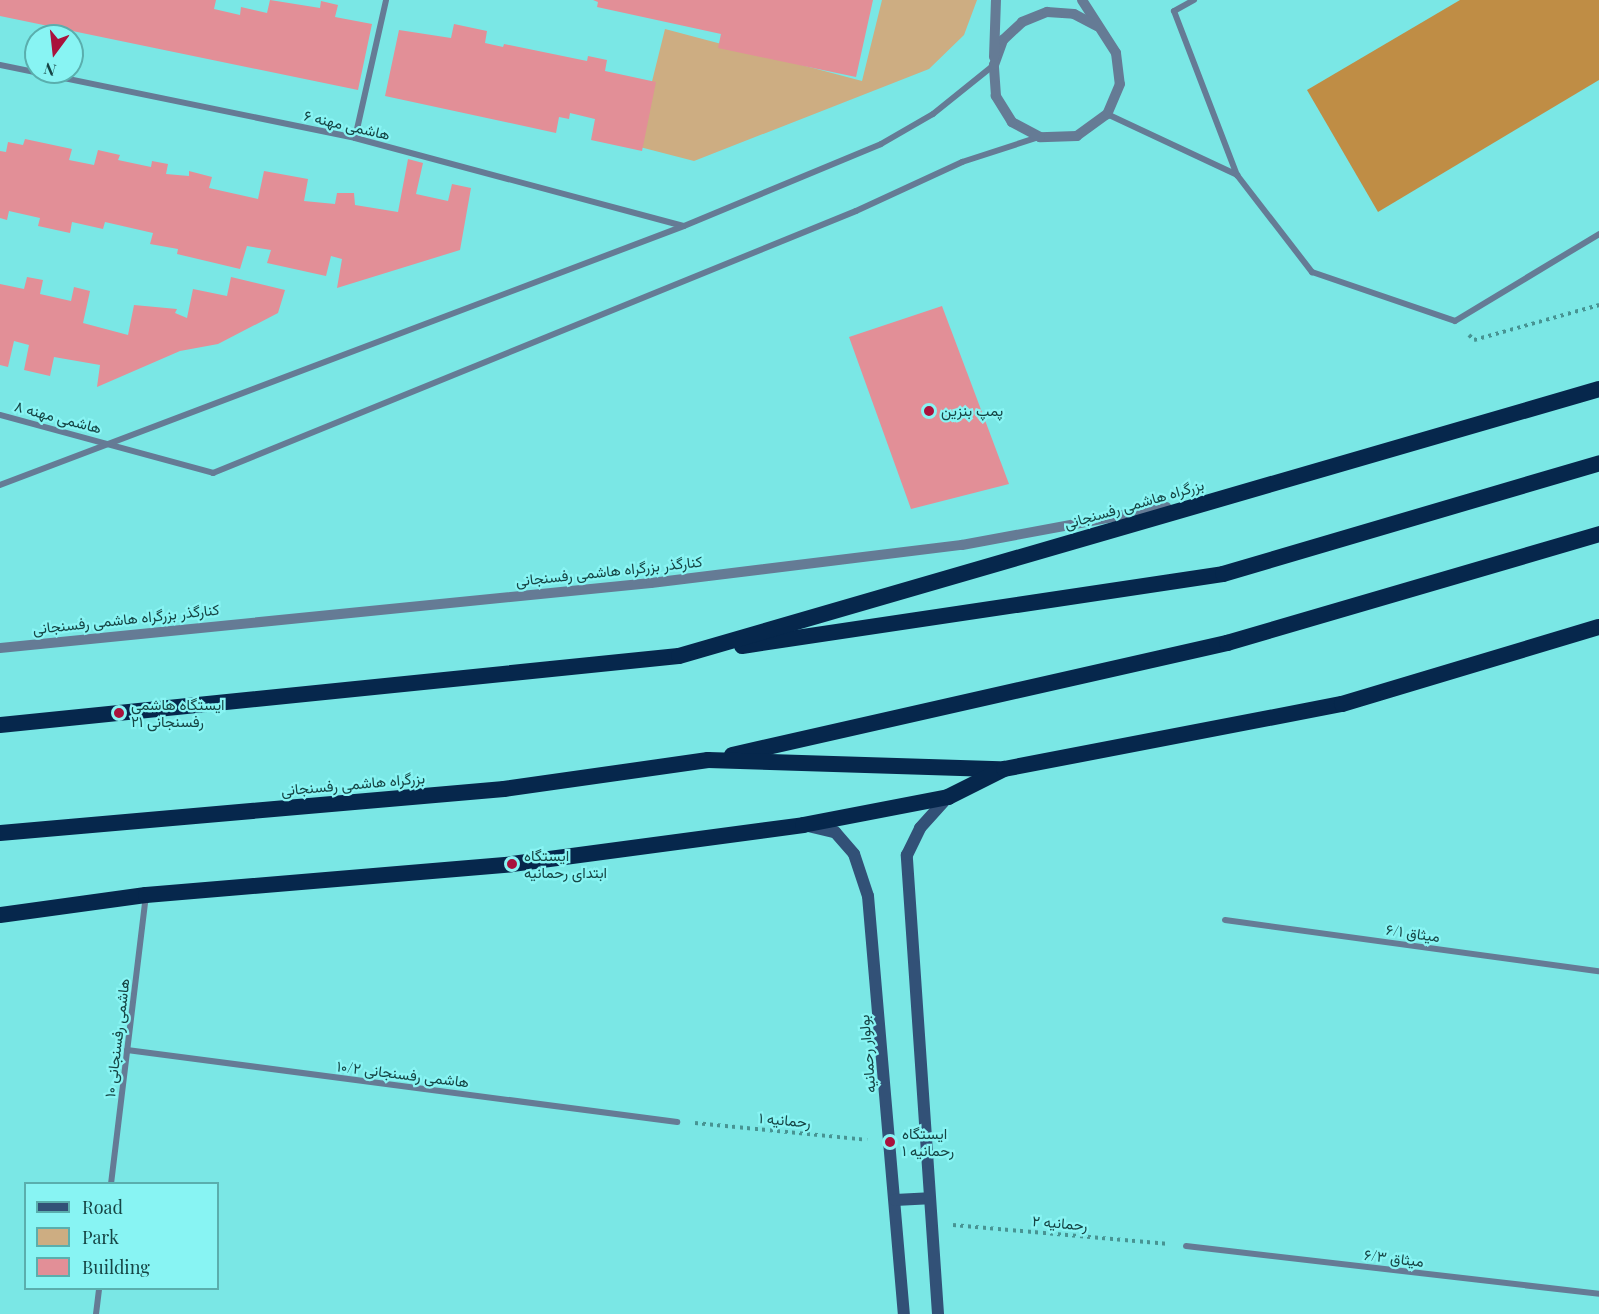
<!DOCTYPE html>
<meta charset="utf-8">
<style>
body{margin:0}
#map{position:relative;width:1599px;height:1314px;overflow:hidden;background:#7ae7e5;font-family:"Playfair Display",Vazirmatn,serif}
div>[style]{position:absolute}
.green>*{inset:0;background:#cdad82}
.forest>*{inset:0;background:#bf8d45}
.building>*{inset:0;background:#e28f97}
.path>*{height:4px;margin-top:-2px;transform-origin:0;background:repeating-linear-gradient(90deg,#479493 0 3px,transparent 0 7.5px)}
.minor>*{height:6px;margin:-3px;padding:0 3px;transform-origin:3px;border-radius:3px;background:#657b95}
.tertiary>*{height:10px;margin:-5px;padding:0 5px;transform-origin:5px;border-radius:5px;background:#657b95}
.secondary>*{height:12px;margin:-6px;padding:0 6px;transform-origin:6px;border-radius:6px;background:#325177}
.trunk>*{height:16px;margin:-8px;padding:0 8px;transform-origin:8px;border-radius:8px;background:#06274c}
.dots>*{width:16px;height:16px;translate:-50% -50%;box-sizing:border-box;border:3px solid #88f4f3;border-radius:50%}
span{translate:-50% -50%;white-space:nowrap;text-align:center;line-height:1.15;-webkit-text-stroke:4.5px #88f4f3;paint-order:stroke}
.street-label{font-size:15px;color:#164545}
.poi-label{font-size:15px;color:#164545}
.left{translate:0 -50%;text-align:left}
.legend{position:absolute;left:24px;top:1182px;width:195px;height:108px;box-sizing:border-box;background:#88f4f3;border:2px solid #5aaead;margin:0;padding:8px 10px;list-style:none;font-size:18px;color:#164545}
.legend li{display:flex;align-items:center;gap:12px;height:30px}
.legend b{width:30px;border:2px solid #5aaead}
.north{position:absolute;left:24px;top:24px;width:60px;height:60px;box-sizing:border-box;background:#88f4f3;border:2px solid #5aaead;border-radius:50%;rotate:195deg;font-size:16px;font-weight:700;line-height:24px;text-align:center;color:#164545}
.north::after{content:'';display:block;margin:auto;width:21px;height:27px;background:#a9123c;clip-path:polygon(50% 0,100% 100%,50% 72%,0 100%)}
</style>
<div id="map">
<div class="green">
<div style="clip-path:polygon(882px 0,977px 0,964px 35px,929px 69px,694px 161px,636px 146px,665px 29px,862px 81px)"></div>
</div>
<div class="forest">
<div style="clip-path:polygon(1460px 0,1599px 0,1599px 80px,1378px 212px,1307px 90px)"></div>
</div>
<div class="building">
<div style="clip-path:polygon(0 0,216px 0,214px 9px,240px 15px,241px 7px,267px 13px,270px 0,320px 8px,321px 1px,338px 5px,335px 17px,372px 24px,358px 90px,0 16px)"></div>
<div style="clip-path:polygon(593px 0,873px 0,856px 77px,718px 48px,721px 34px,597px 7px,598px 2px)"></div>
<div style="clip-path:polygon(454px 24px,487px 31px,485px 43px,503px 47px,504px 44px,587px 61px,588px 56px,607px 60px,605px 71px,656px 82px,642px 151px,591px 140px,595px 119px,570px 113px,569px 119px,559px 117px,556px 133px,385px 96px,399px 30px,451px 38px)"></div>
<div style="clip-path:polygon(25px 139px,72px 149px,69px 160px,94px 165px,98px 150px,120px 155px,118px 160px,151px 167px,152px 161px,168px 164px,166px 174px,189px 176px,189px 171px,212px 177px,209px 188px,258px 199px,264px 171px,308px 179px,304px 201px,335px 204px,337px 193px,354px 193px,355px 205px,398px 212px,408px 159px,423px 163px,416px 194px,448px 201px,452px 184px,471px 188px,460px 250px,337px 288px,342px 259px,331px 256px,326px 276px,267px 263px,271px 250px,247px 246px,240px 269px,177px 254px,178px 249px,150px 244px,153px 233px,105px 222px,103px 229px,72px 222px,70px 233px,38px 226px,40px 218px,9px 211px,7px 220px,0 218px,0 151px,6px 152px,8px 142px,23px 145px)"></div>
<div style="clip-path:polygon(27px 277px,43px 280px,40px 294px,71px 301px,74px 287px,90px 291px,83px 323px,128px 335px,134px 305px,177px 309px,175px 313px,187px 318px,193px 289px,227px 296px,231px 277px,285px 290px,278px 313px,218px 344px,180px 351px,97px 387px,100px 365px,54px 357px,50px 376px,24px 370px,29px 345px,14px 341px,8px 367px,0 365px,0 284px,24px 289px)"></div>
<div style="clip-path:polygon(942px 306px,1009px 484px,911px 509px,849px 337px)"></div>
</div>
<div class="path">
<div style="left:1469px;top:335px;width:7px;rotate:45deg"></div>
<div style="left:1474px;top:340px;width:130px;rotate:-15.6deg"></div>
<div style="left:695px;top:1123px;width:173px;rotate:5.6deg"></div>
<div style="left:953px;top:1225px;width:217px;rotate:5deg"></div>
</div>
<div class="minor">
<div style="left:1194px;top:0;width:23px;rotate:151deg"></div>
<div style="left:1174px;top:11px;width:176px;rotate:69deg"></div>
<div style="left:0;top:65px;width:362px;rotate:11.6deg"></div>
<div style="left:355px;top:138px;width:340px;rotate:15deg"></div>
<div style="left:1107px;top:114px;width:144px;rotate:25.1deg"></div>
<div style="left:1237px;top:175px;width:123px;rotate:52.3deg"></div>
<div style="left:1312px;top:272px;width:151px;rotate:18.9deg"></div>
<div style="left:1455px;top:321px;width:168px;rotate:-31.1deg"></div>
<div style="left:355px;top:138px;width:141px;rotate:-77.3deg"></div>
<div style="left:0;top:415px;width:221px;rotate:15.2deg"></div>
<div style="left:213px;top:473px;width:694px;rotate:-22.17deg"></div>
<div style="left:856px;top:211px;width:117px;rotate:-24.8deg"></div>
<div style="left:962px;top:162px;width:81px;rotate:-18deg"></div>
<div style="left:0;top:485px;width:731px;rotate:-20.74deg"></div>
<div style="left:684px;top:226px;width:213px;rotate:-22.6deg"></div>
<div style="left:881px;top:144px;width:60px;rotate:-30deg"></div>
<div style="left:933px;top:114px;width:78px;rotate:-38.8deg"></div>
<div style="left:1225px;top:920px;width:377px;rotate:7.8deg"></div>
<div style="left:127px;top:1050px;width:555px;rotate:7.46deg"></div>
<div style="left:111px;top:1184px;width:290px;rotate:-83.1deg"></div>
<div style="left:1186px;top:1246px;width:416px;rotate:6.6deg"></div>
<div style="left:96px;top:1314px;width:26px;rotate:-83deg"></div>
</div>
<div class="tertiary">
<div style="left:1082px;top:0;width:63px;rotate:57.3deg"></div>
<div style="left:1116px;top:53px;width:31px;rotate:83deg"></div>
<div style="left:1120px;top:84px;width:33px;rotate:113deg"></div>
<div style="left:1107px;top:114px;width:37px;rotate:144deg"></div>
<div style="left:1077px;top:136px;width:37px;rotate:178deg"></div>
<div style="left:1040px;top:137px;width:32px;rotate:-152deg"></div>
<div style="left:1012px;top:122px;width:31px;rotate:-122deg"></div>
<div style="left:996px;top:96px;width:31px;rotate:-94deg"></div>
<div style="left:994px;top:65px;width:27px;rotate:-70deg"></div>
<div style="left:1003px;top:40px;width:26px;rotate:-43deg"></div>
<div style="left:1022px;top:22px;width:27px;rotate:-22deg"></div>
<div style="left:1047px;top:12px;width:27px;rotate:4deg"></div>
<div style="left:1074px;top:14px;width:26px;rotate:28deg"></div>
<div style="left:994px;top:57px;width:57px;rotate:-88deg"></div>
<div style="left:0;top:648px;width:654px;rotate:-5.7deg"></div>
<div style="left:651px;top:583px;width:313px;rotate:-7deg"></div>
<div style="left:962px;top:545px;width:208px;rotate:-10.5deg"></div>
</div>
<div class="secondary">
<div style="left:808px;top:826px;width:28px;rotate:13deg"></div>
<div style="left:835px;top:832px;width:29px;rotate:49deg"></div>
<div style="left:854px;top:854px;width:44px;rotate:71.6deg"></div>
<div style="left:868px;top:896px;width:420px;rotate:85.1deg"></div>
<div style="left:895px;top:1200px;width:34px;rotate:-3deg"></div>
<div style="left:938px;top:1314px;width:460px;rotate:-93.9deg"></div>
<div style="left:907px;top:855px;width:30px;rotate:-64deg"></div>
<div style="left:920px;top:828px;width:42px;rotate:-47.9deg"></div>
</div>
<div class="trunk">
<div style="left:742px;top:646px;width:486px;rotate:-8.5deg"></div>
<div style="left:1223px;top:574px;width:392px;rotate:-16.4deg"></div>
<div style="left:0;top:725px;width:682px;rotate:-5.8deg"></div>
<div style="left:679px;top:656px;width:958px;rotate:-16.18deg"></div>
<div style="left:732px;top:755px;width:508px;rotate:-12.75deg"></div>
<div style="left:1227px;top:643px;width:388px;rotate:-16.3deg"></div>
<div style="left:0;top:833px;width:506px;rotate:-4.99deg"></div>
<div style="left:504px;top:789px;width:206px;rotate:-8.1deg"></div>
<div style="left:708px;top:760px;width:292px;rotate:1.8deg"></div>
<div style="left:0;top:915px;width:147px;rotate:-7.8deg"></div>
<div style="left:146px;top:895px;width:367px;rotate:-4.8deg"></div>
<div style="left:512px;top:864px;width:294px;rotate:-7.6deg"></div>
<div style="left:803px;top:825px;width:148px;rotate:-10.9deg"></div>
<div style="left:948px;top:797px;width:63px;rotate:-26.6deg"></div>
<div style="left:1004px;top:769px;width:344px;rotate:-10.9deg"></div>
<div style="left:1342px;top:704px;width:268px;rotate:-16.7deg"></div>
</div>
<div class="dots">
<div style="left:929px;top:411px;background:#a9123c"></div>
<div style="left:119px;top:713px;background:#a9123c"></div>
<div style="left:512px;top:864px;background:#a9123c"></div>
<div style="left:890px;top:1142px;background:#a9123c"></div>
</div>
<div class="street-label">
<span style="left:347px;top:125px;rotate:13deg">هاشمی مهنه ۶</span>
<span style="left:58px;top:417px;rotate:15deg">هاشمی مهنه ۸</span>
<span style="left:1134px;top:504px;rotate:-16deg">بزرگراه هاشمی رفسنجانی</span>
<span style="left:609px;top:571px;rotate:-6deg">کنارگذر بزرگراه هاشمی رفسنجانی</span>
<span style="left:126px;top:619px;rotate:-6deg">کنارگذر بزرگراه هاشمی رفسنجانی</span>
<span style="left:353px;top:784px;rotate:-5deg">بزرگراه هاشمی رفسنجانی</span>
<span style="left:1413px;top:933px;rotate:8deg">میثاق ۶/۱</span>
<span style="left:117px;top:1038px;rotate:-83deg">هاشمی رفسنجانی ۱۰</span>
<span style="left:867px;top:1054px;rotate:-95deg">بولوار رحمانیه</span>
<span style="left:403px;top:1074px;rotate:7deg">هاشمی رفسنجانی ۱۰/۲</span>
<span style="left:785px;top:1120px;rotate:5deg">رحمانیه ۱</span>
<span style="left:1060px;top:1223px;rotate:5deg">رحمانیه ۲</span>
<span style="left:1394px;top:1258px;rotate:7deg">میثاق ۶/۳</span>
</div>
<div class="poi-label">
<span class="left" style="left:941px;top:411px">پمپ بنزین</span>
<span class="left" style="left:131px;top:713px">ایستگاه هاشمی<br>رفسنجانی ۲۱</span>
<span class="left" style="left:524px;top:864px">ایستگاه<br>ابتدای رحمانیه</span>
<span class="left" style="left:902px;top:1142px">ایستگاه<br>رحمانیه ۱</span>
</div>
<ul class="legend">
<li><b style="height:8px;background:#325177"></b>Road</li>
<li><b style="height:16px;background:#cdad82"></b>Park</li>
<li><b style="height:16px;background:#e28f97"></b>Building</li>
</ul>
<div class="north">N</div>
</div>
